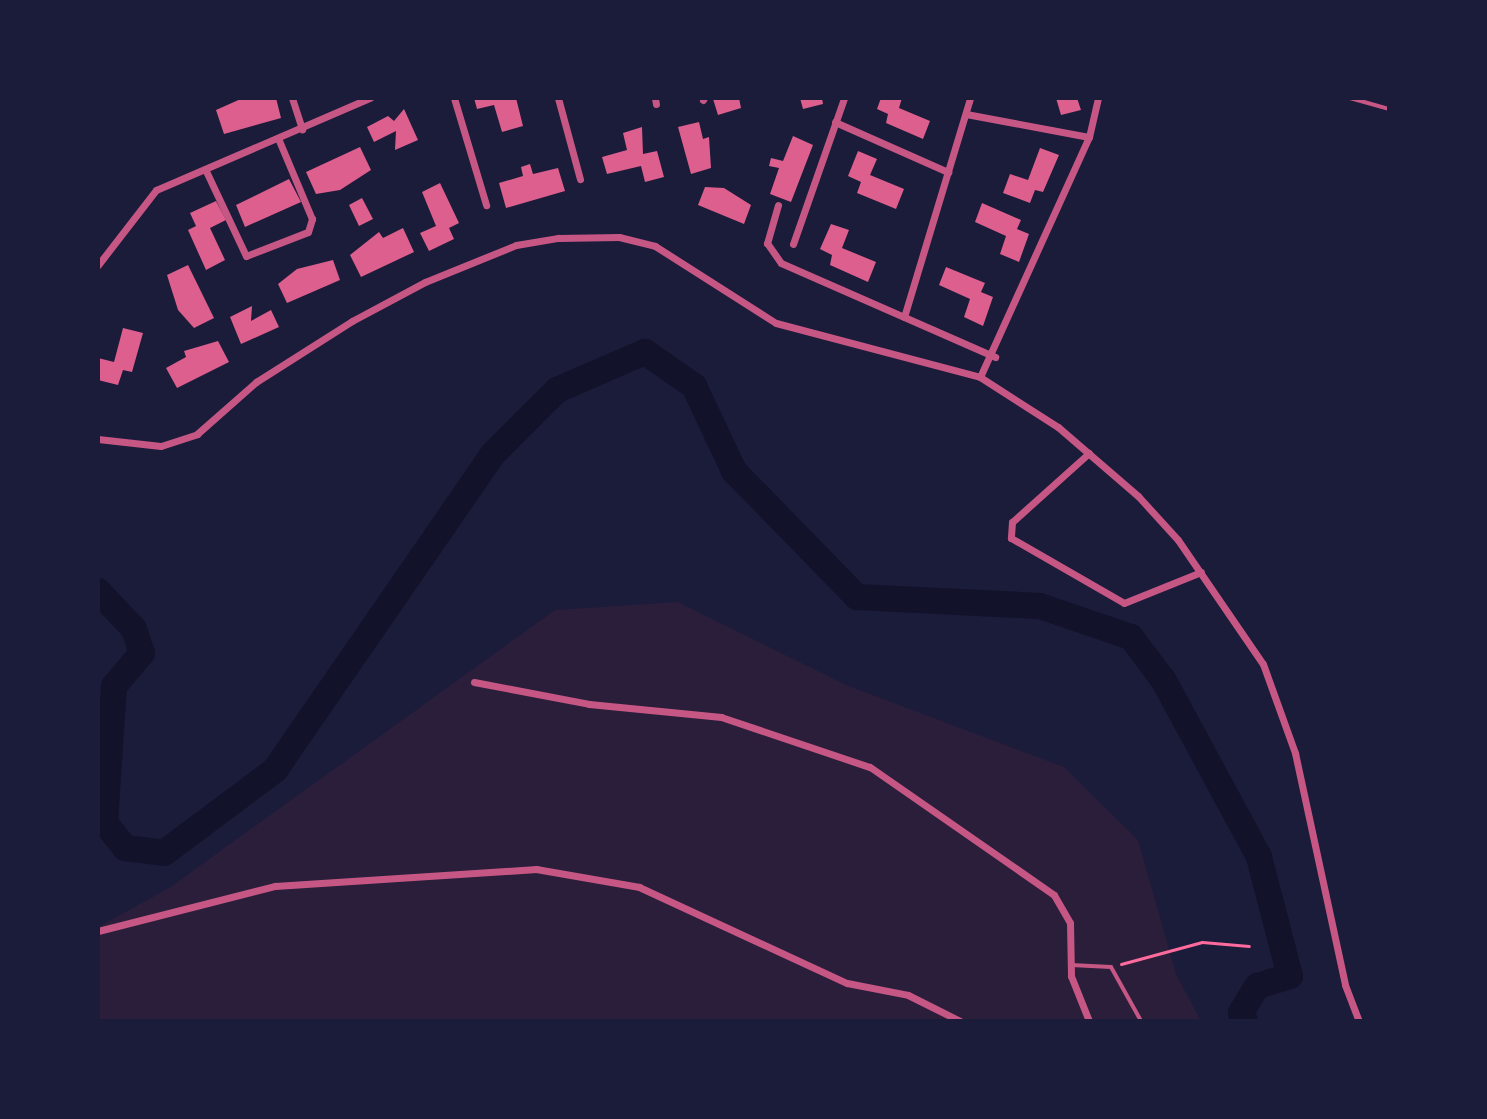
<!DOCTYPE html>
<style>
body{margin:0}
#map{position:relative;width:1487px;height:1119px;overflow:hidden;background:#1b1b3a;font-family:"Varela Round",sans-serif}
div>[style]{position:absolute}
.green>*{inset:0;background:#2a1e3b}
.river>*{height:26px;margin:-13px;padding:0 13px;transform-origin:13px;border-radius:13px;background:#12122b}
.building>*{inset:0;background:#dd5f8e}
.path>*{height:3px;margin:-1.5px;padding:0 1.5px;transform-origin:1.5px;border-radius:1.5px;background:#ff6b9d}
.service>*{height:4px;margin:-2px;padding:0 2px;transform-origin:2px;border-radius:2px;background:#c65784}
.minor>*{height:7px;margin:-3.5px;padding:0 3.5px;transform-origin:3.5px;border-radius:3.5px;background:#c65784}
span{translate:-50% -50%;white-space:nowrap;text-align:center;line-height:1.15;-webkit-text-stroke:6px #1b1b3a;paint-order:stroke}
.frame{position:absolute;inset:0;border:100px solid #1b1b3a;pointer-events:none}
</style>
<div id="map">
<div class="green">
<div style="clip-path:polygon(678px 602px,846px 685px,1064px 767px,1138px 840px,1176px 974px,1201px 1021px,98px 1021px,98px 927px,169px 888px,555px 610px)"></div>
</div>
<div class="river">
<div style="left:98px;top:591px;width:52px;rotate:46.5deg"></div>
<div style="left:134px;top:629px;width:25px;rotate:72deg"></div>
<div style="left:142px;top:653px;width:43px;rotate:130.3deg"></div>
<div style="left:114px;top:686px;width:137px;rotate:93.8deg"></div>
<div style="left:105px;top:823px;width:32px;rotate:51deg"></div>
<div style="left:125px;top:848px;width:39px;rotate:7deg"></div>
<div style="left:164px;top:853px;width:139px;rotate:-36.8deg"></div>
<div style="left:275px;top:770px;width:384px;rotate:-55.4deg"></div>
<div style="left:493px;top:454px;width:91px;rotate:-45deg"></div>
<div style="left:557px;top:390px;width:96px;rotate:-23.4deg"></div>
<div style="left:645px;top:352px;width:60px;rotate:34.8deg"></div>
<div style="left:694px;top:386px;width:94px;rotate:64.8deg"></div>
<div style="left:734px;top:471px;width:176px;rotate:45.7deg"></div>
<div style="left:857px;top:597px;width:183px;rotate:2.8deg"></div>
<div style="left:1040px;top:606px;width:96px;rotate:18.8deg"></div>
<div style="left:1131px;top:637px;width:55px;rotate:53.1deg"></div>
<div style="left:1164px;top:681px;width:200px;rotate:61.6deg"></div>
<div style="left:1259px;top:857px;width:123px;rotate:75.4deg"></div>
<div style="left:1290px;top:976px;width:34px;rotate:163deg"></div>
<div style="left:1257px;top:986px;width:31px;rotate:121deg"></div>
<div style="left:1241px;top:1013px;width:9px;rotate:63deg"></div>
</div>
<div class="building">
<div style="clip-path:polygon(243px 98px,276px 98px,281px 118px,224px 134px,216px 110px)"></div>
<div style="clip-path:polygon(474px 98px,516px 98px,523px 126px,502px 132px,494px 105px,477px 109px)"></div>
<div style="clip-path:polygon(739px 98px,741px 108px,718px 115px,713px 99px)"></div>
<div style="clip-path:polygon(800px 98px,822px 98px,823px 104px,803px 109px)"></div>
<div style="clip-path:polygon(881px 98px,902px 98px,899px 108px,930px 121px,923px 139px,886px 123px,888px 114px,877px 109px)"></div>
<div style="clip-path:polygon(1056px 98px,1077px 98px,1081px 110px,1061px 115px)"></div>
<div style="clip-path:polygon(404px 109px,418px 140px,395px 150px,396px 131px,374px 142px,367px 127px,388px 116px,394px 121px)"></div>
<div style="clip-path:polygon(699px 122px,703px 139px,709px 137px,711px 168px,691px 174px,678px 127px)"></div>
<div style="clip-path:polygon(642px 127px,643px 154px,657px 151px,664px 177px,645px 182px,641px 166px,607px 174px,602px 157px,627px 150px,623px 133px)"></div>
<div style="clip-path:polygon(793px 136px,813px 145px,791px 202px,770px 194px,779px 168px,769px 166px,771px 158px,783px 161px)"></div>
<div style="clip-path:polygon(360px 147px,371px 170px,340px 190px,316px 194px,306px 172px)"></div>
<div style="clip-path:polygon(1040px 148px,1059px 155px,1043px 192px,1035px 190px,1030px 203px,1003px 193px,1010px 174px,1028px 180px)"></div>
<div style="clip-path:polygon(858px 151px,877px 159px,870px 175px,904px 189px,896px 209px,857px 193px,861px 182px,848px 176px)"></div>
<div style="clip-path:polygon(530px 164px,533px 174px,558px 168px,565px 191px,506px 208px,499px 183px,523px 176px,521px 167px)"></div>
<div style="clip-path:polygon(289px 179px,301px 202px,245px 227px,236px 205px)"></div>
<div style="clip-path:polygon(440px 183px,459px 223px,449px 228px,454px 239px,429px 251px,420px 233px,436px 226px,422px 192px)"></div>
<div style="clip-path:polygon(705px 187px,724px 188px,751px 205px,744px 224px,698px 205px)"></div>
<div style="clip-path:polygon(362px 198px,373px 219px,359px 226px,349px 205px)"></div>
<div style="clip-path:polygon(216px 201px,226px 220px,210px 228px,225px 260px,206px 270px,188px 230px,196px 226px,190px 213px)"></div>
<div style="clip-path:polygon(982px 203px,1021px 220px,1017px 229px,1029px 234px,1019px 262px,1000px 254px,1006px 236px,975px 222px)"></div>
<div style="clip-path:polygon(831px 224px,849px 230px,842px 248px,876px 262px,868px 282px,830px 265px,832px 255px,820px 249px)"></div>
<div style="clip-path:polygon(403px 228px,414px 252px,361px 277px,350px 255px,379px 232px,383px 238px)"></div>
<div style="clip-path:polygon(333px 260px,340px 280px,287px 303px,278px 284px,297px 269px)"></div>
<div style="clip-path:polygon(188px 265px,214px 318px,194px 328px,178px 310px,167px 275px)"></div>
<div style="clip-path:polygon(946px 267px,985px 283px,981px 292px,993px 297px,983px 326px,964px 317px,970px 299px,939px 285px)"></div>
<div style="clip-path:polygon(252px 306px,251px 321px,271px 310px,279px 327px,241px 344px,230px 317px)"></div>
<div style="clip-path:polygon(123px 328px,143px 333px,132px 372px,123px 370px,118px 385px,98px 380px,98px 358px,114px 362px)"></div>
<div style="clip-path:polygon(218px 341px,229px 362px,177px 388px,166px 368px,186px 357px,184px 351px)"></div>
</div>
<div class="path">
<div style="left:1121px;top:964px;width:84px;rotate:-15.2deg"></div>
<div style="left:1202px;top:942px;width:47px;rotate:4.9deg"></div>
</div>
<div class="service">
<div style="left:1350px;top:98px;width:41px;rotate:15.8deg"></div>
<div style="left:1071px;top:965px;width:40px;rotate:2.9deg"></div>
<div style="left:1111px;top:967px;width:62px;rotate:60.9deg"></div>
</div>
<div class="minor">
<div style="left:292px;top:98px;width:33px;rotate:72deg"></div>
<div style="left:454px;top:98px;width:112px;rotate:73.3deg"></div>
<div style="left:558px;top:98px;width:84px;rotate:74.8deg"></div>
<div style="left:655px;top:98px;width:6px;rotate:81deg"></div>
<div style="left:703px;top:100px;width:2px;rotate:-63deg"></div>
<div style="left:966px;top:114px;width:125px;rotate:10.6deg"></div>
<div style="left:835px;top:122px;width:124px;rotate:23.9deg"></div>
<div style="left:206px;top:171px;width:94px;rotate:64.8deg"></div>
<div style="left:246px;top:256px;width:66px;rotate:-21.2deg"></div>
<div style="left:308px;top:232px;width:14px;rotate:-73deg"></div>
<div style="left:312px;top:219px;width:88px;rotate:-112.8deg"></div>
<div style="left:778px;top:205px;width:40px;rotate:106deg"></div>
<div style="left:767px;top:243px;width:24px;rotate:55deg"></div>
<div style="left:781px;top:263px;width:234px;rotate:23.7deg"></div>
<div style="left:793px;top:244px;width:155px;rotate:-70.7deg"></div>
<div style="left:98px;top:265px;width:95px;rotate:-52.3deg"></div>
<div style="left:156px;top:190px;width:233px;rotate:-23.3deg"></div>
<div style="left:904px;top:317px;width:229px;rotate:-73.2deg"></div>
<div style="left:980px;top:377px;width:264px;rotate:-65.6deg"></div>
<div style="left:1089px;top:137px;width:40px;rotate:-77deg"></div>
<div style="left:98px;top:439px;width:63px;rotate:6.3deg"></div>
<div style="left:161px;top:446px;width:38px;rotate:-18deg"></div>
<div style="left:197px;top:434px;width:79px;rotate:-41.4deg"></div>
<div style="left:256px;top:382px;width:114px;rotate:-32.4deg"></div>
<div style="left:352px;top:321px;width:83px;rotate:-28.1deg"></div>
<div style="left:425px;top:282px;width:98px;rotate:-22.1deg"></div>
<div style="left:516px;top:245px;width:43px;rotate:-9.5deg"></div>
<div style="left:558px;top:238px;width:61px;rotate:-0.9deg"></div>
<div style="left:619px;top:237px;width:37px;rotate:14deg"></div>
<div style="left:655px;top:246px;width:143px;rotate:32.5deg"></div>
<div style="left:776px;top:323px;width:211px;rotate:14.8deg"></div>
<div style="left:980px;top:377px;width:93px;rotate:32.7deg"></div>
<div style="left:1058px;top:427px;width:106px;rotate:40.8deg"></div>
<div style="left:1138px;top:496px;width:59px;rotate:47.7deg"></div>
<div style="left:1178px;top:540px;width:150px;rotate:55.6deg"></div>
<div style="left:1263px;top:664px;width:95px;rotate:70.2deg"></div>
<div style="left:1295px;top:753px;width:237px;rotate:77.8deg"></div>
<div style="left:1345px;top:985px;width:39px;rotate:69deg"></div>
<div style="left:1089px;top:453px;width:103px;rotate:138.1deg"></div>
<div style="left:1012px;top:522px;width:16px;rotate:94deg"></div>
<div style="left:1011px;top:538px;width:130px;rotate:29.9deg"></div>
<div style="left:1124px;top:603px;width:83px;rotate:-21.9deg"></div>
<div style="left:474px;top:682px;width:117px;rotate:10.8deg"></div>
<div style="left:589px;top:704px;width:133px;rotate:5.6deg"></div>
<div style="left:721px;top:717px;width:157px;rotate:18.6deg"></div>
<div style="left:870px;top:767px;width:224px;rotate:34.8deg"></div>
<div style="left:1054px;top:895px;width:32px;rotate:60deg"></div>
<div style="left:1070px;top:923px;width:53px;rotate:88.9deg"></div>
<div style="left:1071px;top:976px;width:48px;rotate:68.2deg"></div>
<div style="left:98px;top:931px;width:183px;rotate:-14.3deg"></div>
<div style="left:275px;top:886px;width:262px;rotate:-3.7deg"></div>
<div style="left:536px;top:869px;width:105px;rotate:9.9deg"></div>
<div style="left:639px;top:887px;width:229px;rotate:24.8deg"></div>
<div style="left:847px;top:983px;width:62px;rotate:11.1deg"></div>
<div style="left:908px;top:995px;width:58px;rotate:26.6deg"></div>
</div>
<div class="frame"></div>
</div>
